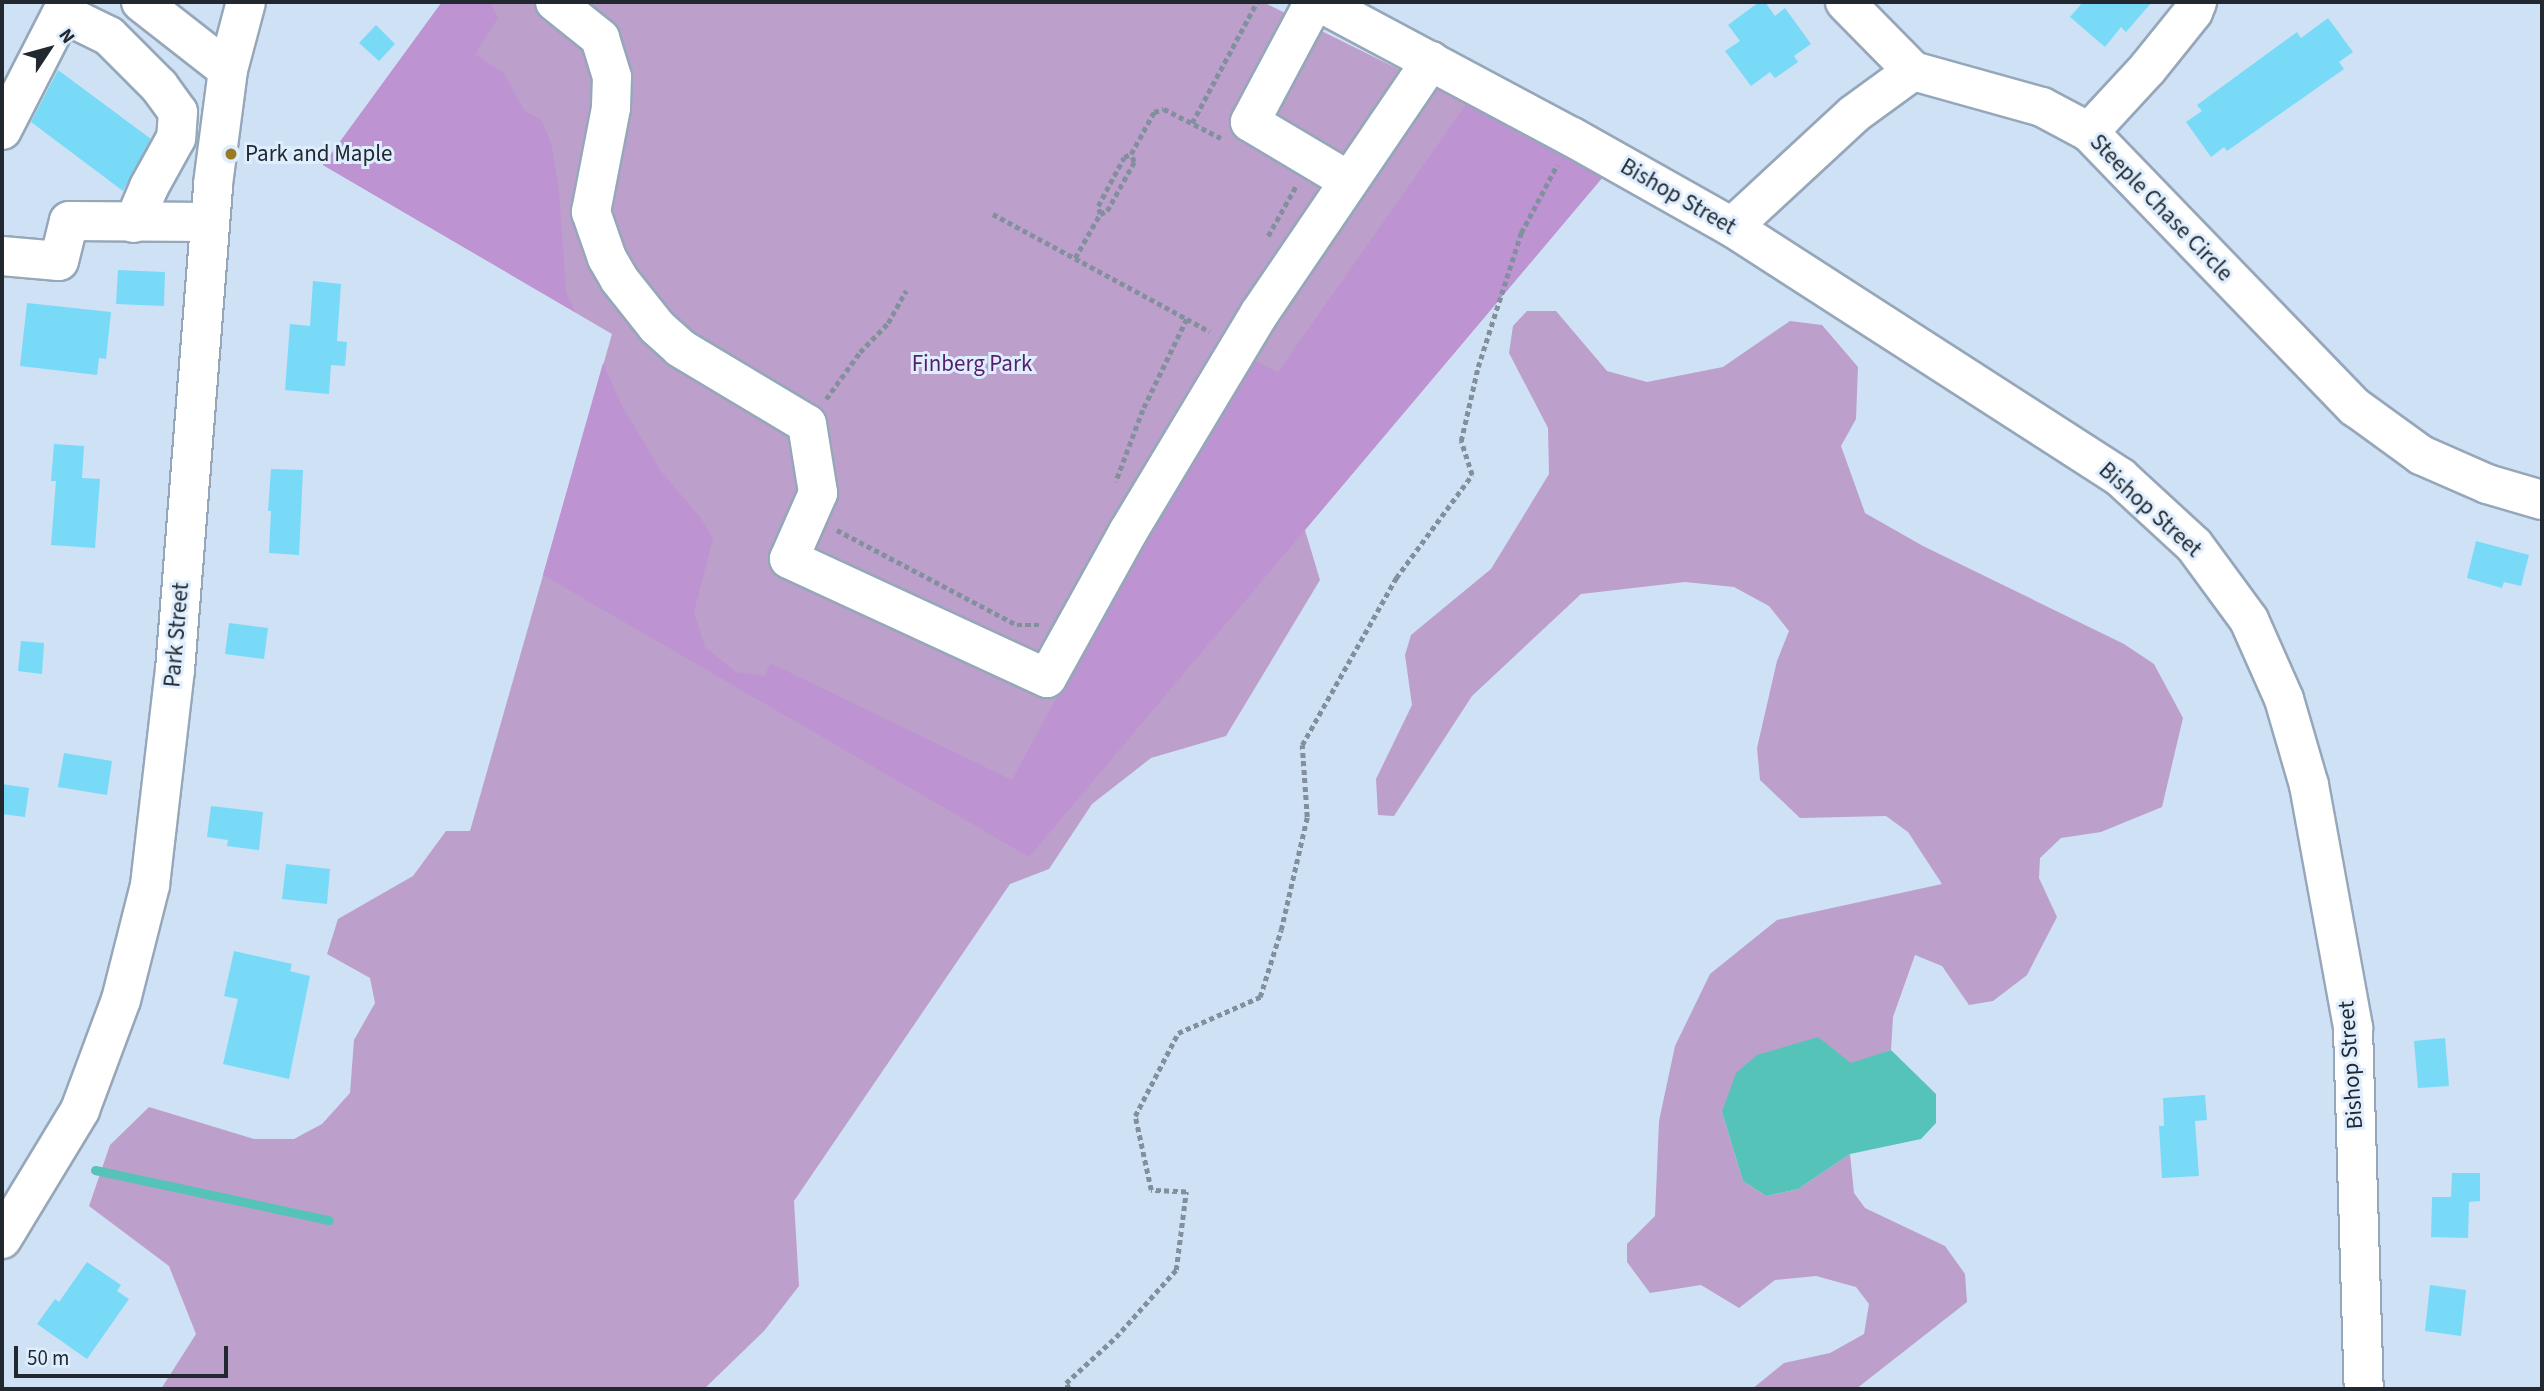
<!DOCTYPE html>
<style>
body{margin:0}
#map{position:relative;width:2544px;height:1391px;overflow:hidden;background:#cfe1f5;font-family:"Source Sans 3",sans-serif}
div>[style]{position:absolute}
.green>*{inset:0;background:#bd9fcb}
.forest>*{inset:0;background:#be93d2}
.water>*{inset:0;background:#56c3b9}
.stream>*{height:9px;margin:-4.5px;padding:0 4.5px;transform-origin:4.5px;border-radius:4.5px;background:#56c3b9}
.building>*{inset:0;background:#78daf7}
.path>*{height:4.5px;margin-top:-2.25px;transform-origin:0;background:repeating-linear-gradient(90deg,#828f9d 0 5px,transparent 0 8.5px)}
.roads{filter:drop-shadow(2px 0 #96a7ba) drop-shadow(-2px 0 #96a7ba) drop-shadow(0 2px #96a7ba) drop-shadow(0 -2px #96a7ba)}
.minor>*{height:38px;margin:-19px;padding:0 19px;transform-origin:19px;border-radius:19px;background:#fff}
.major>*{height:38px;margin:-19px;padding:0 19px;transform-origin:19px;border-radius:19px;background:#fff}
.dots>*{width:19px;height:19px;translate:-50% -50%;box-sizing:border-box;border:4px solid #dfeefe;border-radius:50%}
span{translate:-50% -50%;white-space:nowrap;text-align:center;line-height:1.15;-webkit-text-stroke:6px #dfeefe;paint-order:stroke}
.poi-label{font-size:23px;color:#21282f}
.left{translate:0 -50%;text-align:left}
.street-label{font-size:23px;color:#21282f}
.park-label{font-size:23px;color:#551f6a}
.frame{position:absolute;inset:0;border:4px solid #21282f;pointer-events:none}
.north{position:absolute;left:14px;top:14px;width:70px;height:70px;-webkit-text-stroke:5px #dfeefe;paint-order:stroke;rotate:54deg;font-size:19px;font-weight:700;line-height:28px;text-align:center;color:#21282f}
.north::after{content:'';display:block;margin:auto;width:24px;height:32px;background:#21282f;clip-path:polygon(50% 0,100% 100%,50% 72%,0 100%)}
.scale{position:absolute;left:14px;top:1346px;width:214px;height:32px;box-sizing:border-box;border:4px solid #21282f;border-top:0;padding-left:9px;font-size:21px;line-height:24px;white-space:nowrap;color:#21282f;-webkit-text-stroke:5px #dfeefe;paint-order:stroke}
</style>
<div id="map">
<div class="green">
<div style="clip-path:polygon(442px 2px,1263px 2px,1467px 103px,1602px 178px,1305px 530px,1320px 580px,1226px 736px,1151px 758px,1092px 804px,1049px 869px,1010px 884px,794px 1201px,799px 1286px,764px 1331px,704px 1389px,161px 1389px,196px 1334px,169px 1266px,89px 1206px,110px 1145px,149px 1107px,254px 1139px,294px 1139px,322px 1124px,350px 1093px,354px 1040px,375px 1003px,370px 978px,327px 954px,338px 919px,413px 876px,446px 831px,470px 831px,612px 334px,323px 165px)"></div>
<div style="clip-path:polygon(1527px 311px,1556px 311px,1607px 371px,1647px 382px,1723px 367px,1790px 321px,1822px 325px,1858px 367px,1856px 419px,1841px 446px,1865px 513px,1923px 546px,2124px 644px,2154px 664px,2183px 718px,2162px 807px,2101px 832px,2061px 838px,2040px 858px,2039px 878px,2057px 917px,2027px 975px,1993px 1001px,1969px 1005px,1942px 966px,1915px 955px,1893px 1017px,1891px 1050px,1722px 1112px,1743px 1181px,1766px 1196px,1798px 1189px,1850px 1154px,1854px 1193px,1865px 1208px,1945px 1246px,1965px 1274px,1967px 1302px,1856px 1389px,1752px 1389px,1784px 1363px,1830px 1353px,1864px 1334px,1869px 1304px,1856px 1287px,1816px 1276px,1775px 1280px,1739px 1308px,1701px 1285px,1650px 1293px,1627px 1262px,1627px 1244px,1655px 1216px,1659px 1121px,1675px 1046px,1710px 974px,1777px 920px,1942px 884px,1908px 832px,1886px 816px,1800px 818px,1760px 780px,1757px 748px,1777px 661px,1789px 631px,1769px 606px,1734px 587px,1685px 582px,1581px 594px,1472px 696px,1394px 816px,1378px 815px,1376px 779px,1412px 705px,1405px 655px,1411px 635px,1491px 569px,1549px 474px,1548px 428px,1509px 353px,1513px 326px)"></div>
</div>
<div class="forest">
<div style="clip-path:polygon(442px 2px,490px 2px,498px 18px,475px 54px,504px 73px,524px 110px,542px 121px,551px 143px,559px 192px,566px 292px,575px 312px,323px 165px)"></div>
<div style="clip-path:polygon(1467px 103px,1602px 178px,1029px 857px,543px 575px,603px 363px,620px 402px,660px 470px,700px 517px,713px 538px,694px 612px,705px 647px,736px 672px,765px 676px,770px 663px,1012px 780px,1241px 354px,1278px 372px)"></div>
</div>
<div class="water">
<div style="clip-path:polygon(1818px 1037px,1851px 1063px,1891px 1050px,1936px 1094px,1936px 1123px,1921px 1139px,1850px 1154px,1798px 1189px,1766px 1196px,1743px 1181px,1722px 1112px,1736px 1073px,1757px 1055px)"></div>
</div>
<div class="stream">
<div style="left:95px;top:1170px;width:239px;rotate:12.1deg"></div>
</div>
<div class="building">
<div style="clip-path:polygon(1759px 2px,1765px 2px,1775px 16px,1785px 8px,1811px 44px,1794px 56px,1798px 62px,1775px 78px,1770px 72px,1751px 86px,1725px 51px,1740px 41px,1728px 25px)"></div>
<div style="clip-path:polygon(2083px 2px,2152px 2px,2126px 32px,2121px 27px,2105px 47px,2070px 17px)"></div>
<div style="clip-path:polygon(2328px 18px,2353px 52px,2339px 62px,2344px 69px,2227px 151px,2224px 147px,2211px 157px,2186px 122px,2202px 111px,2197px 105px,2297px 32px,2301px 38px)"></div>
<div style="clip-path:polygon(376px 25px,395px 44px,379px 61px,359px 43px)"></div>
<div style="clip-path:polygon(58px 70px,151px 139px,123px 191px,31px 122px)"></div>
<div style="clip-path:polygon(118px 270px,165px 272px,164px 306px,116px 304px)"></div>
<div style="clip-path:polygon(313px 281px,341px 284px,337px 341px,347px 342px,345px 366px,331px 365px,329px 394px,285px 390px,290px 324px,310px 326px)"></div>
<div style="clip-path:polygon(27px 303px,111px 312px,106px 359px,99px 358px,97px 375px,20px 366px)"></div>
<div style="clip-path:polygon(54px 444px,84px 446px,82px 478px,100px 479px,95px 548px,51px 545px,56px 481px,51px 481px)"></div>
<div style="clip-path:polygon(271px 469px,303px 470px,299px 555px,269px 553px,271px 511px,268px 511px)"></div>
<div style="clip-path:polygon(2476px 541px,2529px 555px,2521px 586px,2504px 582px,2502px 588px,2467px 578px)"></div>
<div style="clip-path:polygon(229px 623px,268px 628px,264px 659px,225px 654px)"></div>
<div style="clip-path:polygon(21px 641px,44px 643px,42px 674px,18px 671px)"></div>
<div style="clip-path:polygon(64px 753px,112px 761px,107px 795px,58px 787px)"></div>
<div style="clip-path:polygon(2px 784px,29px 788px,25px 817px,2px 814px)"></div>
<div style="clip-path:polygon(211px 806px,263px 812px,259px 850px,227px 846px,228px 840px,207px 837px)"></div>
<div style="clip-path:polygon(286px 864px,330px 869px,327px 904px,282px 899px)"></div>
<div style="clip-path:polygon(234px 951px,292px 964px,290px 971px,310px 976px,289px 1079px,223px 1064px,238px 999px,224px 996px)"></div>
<div style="clip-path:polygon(2445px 1038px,2449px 1086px,2418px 1088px,2414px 1041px)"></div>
<div style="clip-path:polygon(2205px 1095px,2207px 1120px,2195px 1121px,2199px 1176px,2162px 1178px,2159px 1126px,2164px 1126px,2163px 1098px)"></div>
<div style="clip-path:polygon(2452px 1173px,2480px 1173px,2480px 1201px,2469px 1202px,2468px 1238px,2431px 1237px,2432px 1197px,2451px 1197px)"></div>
<div style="clip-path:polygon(87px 1262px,121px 1285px,117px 1291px,129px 1299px,87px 1359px,37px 1324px,55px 1299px,59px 1302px)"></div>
<div style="clip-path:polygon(2430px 1285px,2466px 1290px,2461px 1336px,2425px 1331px)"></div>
</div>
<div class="path">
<div style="left:1192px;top:123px;width:137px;rotate:-61.8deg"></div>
<div style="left:993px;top:214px;width:221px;rotate:28.4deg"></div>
<div style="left:1187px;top:319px;width:101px;rotate:115.8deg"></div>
<div style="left:1143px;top:410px;width:77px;rotate:110.6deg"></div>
<div style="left:1100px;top:214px;width:8px;rotate:-23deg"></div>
<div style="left:1107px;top:211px;width:56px;rotate:-61.1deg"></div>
<div style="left:1134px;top:162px;width:9px;rotate:-111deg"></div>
<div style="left:1268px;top:236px;width:57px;rotate:-60.8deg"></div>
<div style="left:1075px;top:258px;width:51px;rotate:-60.4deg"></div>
<div style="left:1100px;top:214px;width:8px;rotate:-104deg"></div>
<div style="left:1098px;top:206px;width:55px;rotate:-62deg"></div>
<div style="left:1124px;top:157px;width:8px;rotate:-23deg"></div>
<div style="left:1131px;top:154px;width:48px;rotate:-61.3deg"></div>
<div style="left:1154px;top:112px;width:10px;rotate:-17deg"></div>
<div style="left:1164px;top:109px;width:64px;rotate:27deg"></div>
<div style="left:1187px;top:319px;width:26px;rotate:29deg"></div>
<div style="left:826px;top:399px;width:58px;rotate:-54.1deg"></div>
<div style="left:860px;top:352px;width:40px;rotate:-46deg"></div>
<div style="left:888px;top:323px;width:37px;rotate:-61deg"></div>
<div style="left:837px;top:530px;width:204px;rotate:27.8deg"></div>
<div style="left:1017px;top:625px;width:22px"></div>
<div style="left:1069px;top:1389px;width:7px;rotate:-117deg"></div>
<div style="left:1066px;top:1383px;width:68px;rotate:-42.6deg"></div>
<div style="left:1116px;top:1337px;width:90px;rotate:-48.2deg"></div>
<div style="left:1176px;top:1270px;width:79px;rotate:-82.7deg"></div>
<div style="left:1186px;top:1192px;width:35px;rotate:-177deg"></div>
<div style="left:1151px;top:1190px;width:76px;rotate:-102.2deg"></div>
<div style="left:1135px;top:1116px;width:93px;rotate:-62.6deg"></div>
<div style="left:1178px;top:1033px;width:90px;rotate:-23.7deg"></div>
<div style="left:1260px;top:997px;width:70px;rotate:-72.6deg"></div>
<div style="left:1281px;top:930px;width:116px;rotate:-77deg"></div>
<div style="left:1307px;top:817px;width:72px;rotate:-94deg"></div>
<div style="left:1302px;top:745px;width:192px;rotate:-60.6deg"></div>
<div style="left:1396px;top:578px;width:128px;rotate:-53.6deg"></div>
<div style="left:1472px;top:475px;width:36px;rotate:-108deg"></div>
<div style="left:1461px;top:441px;width:76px;rotate:-77.1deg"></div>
<div style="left:1478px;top:367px;width:141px;rotate:-72.2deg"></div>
<div style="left:1521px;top:233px;width:77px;rotate:-62.1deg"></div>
</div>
<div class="roads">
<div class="minor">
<div style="left:555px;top:2px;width:58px;rotate:38.7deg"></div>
<div style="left:600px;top:38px;width:41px;rotate:72.9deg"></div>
<div style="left:612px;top:77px;width:31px;rotate:92deg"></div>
<div style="left:611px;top:108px;width:106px;rotate:100.9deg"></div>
<div style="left:591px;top:212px;width:49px;rotate:70.8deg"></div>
<div style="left:607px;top:258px;width:24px;rotate:60deg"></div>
<div style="left:619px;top:279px;width:61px;rotate:51.6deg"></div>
<div style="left:657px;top:327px;width:31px;rotate:42deg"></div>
<div style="left:680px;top:348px;width:148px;rotate:30.9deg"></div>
<div style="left:807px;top:424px;width:70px;rotate:80.9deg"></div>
<div style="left:818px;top:493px;width:72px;rotate:113.7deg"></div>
<div style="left:789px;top:559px;width:284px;rotate:24.8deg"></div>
<div style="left:1047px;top:678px;width:167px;rotate:-61deg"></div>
<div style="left:1128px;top:532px;width:254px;rotate:-59deg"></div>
<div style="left:1259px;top:314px;width:306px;rotate:-55.8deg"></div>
<div style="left:1314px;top:2px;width:136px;rotate:118.1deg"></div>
<div style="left:1250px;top:122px;width:115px;rotate:30.8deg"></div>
<div style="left:1319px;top:2px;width:287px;rotate:28.1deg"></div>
<div style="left:1572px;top:137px;width:184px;rotate:29.4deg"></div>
<div style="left:1732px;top:227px;width:462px;rotate:32.8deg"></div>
<div style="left:2120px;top:477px;width:100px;rotate:42.6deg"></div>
<div style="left:2194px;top:545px;width:93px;rotate:53.7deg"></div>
<div style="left:2249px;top:620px;width:86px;rotate:66.1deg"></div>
<div style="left:2284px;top:699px;width:90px;rotate:73.8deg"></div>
<div style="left:2309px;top:785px;width:247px;rotate:79.7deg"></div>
<div style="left:2353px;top:1028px;width:361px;rotate:88.3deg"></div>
<div style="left:1845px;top:2px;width:97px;rotate:45.4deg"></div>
<div style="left:2px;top:130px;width:131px;rotate:-62.9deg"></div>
<div style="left:62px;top:13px;width:52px;rotate:26.1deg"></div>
<div style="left:109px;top:36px;width:71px;rotate:45deg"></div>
<div style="left:159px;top:86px;width:32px;rotate:54deg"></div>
<div style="left:178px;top:112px;width:26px;rotate:94deg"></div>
<div style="left:176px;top:138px;width:56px;rotate:118.9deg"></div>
<div style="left:149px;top:187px;width:39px;rotate:113deg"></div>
<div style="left:2089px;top:132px;width:87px;rotate:-47.3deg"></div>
<div style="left:2148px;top:68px;width:72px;rotate:-51.2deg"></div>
<div style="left:2193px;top:12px;width:11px;rotate:-68deg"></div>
<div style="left:1732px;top:227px;width:166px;rotate:-42.8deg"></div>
<div style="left:1854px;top:114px;width:73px;rotate:-36.1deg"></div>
<div style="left:1913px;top:71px;width:134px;rotate:15.6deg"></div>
<div style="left:2042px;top:107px;width:53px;rotate:28deg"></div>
<div style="left:2089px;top:132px;width:383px;rotate:46deg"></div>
<div style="left:2355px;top:407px;width:82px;rotate:36deg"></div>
<div style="left:2421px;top:455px;width:72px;rotate:23.7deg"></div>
<div style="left:2487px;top:484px;width:57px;rotate:16.2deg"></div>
<div style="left:2px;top:256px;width:57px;rotate:5deg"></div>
<div style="left:59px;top:261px;width:41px;rotate:-76deg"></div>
<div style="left:69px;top:221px;width:141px;rotate:0.4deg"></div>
</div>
<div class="major">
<div style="left:141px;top:2px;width:110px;rotate:38deg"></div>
<div style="left:2px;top:1239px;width:151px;rotate:-58.8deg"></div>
<div style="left:80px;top:1110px;width:117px;rotate:-69.6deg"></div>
<div style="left:121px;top:1000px;width:119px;rotate:-75.8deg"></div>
<div style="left:150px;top:885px;width:216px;rotate:-83.4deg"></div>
<div style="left:175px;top:670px;width:487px;rotate:-85.5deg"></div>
<div style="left:213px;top:184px;width:115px;rotate:-82.5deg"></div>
<div style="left:228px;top:70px;width:70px;rotate:-75.2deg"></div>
</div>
</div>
<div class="dots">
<div style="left:231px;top:154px;background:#977c24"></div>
</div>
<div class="poi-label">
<span class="left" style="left:245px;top:154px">Park and Maple</span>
</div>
<div class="street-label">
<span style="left:1678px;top:197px;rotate:30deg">Bishop Street</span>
<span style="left:2161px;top:208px;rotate:46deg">Steeple Chase Circle</span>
<span style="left:2150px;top:510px;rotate:42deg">Bishop Street</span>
<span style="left:177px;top:635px;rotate:-85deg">Park Street</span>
<span style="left:2351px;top:1065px;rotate:-94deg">Bishop Street</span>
</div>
<div class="park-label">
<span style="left:972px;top:364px">Finberg Park</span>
</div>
<div class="frame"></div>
<div class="north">N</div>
<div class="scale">50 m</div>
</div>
